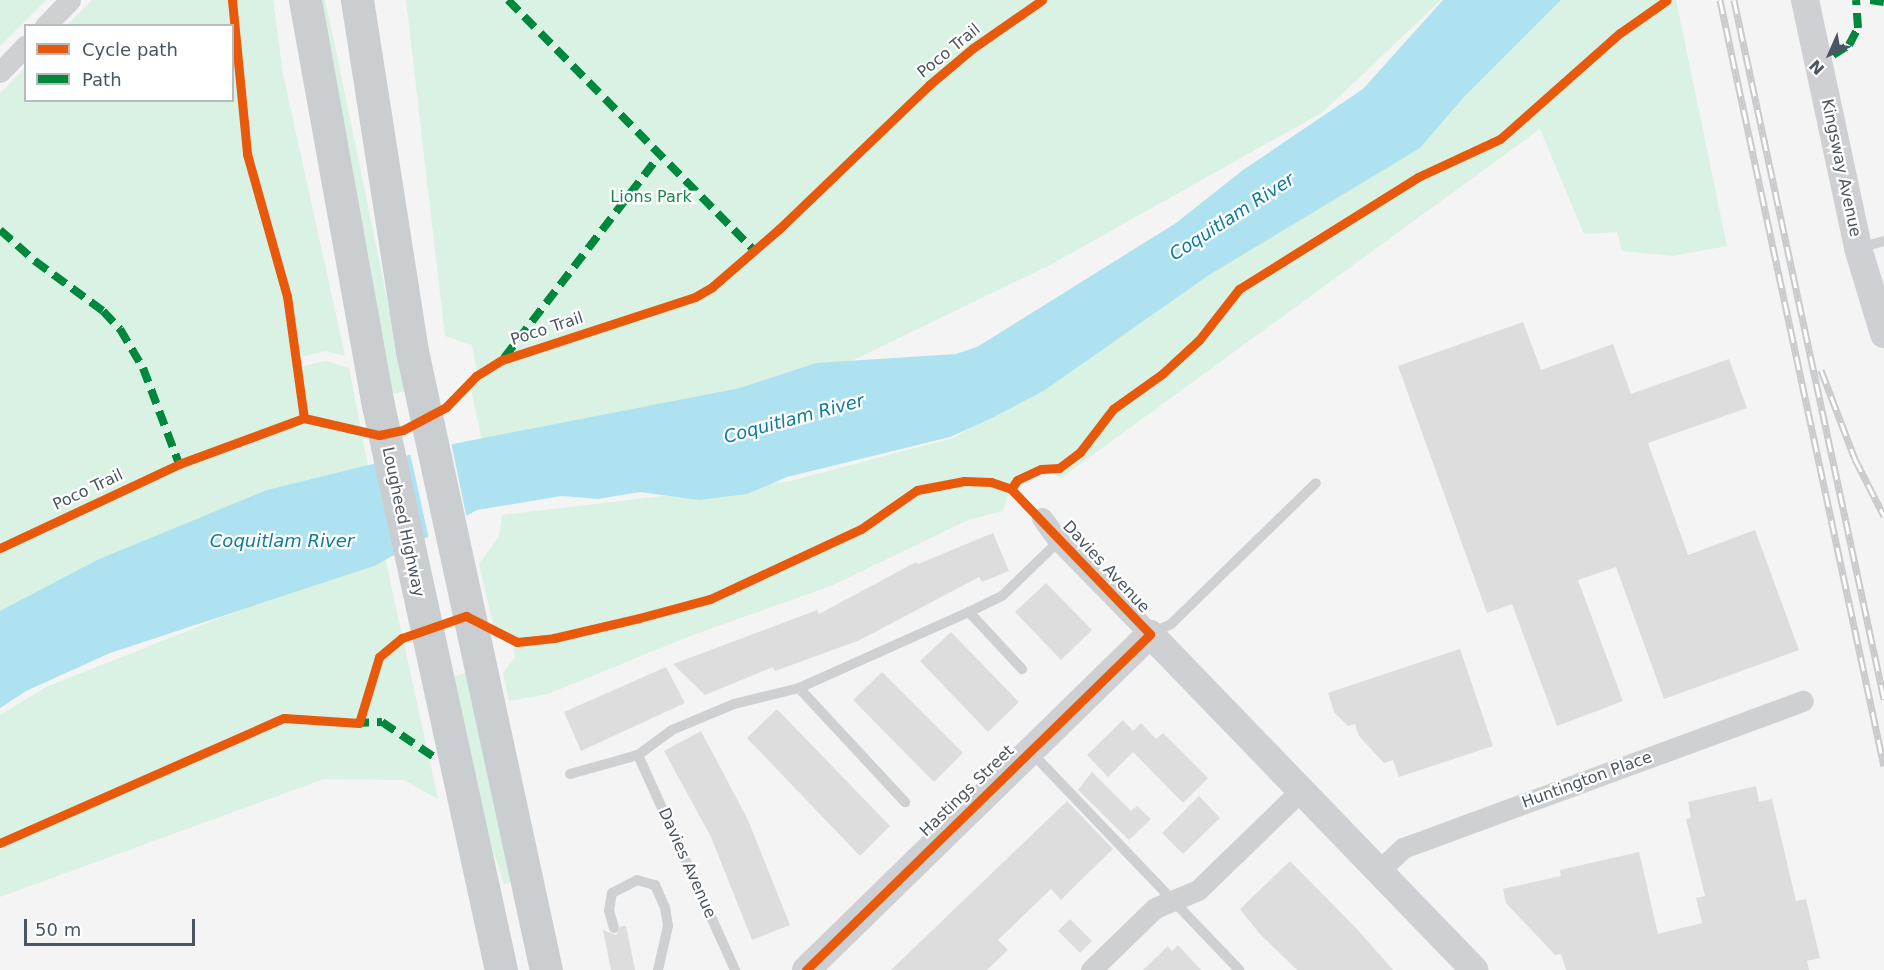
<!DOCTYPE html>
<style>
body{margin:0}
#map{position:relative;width:1884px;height:970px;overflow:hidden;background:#f4f4f4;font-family:"DejaVu Sans",sans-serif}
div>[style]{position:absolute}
.green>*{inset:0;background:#d9f2e3}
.water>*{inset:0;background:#aee2f0}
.pier>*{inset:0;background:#f4f4f4}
.building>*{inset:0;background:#ddddde}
.lane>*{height:10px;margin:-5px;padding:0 5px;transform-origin:5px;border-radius:5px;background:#ced0d2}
.street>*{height:21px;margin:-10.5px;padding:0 10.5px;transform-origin:10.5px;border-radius:10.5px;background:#ced0d2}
.secondary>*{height:28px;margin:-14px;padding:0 14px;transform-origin:14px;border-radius:14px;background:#ced0d4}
.primary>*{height:33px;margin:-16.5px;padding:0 16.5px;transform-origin:16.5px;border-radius:16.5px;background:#caced1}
.rail>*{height:7px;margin-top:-3.5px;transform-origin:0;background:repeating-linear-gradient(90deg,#fff 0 14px,#c9cacc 0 28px);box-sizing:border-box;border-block:2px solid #c9cacc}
.quiet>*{height:8px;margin-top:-4px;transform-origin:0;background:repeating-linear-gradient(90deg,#00873e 0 15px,transparent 0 23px)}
.cycleway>*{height:9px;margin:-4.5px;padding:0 4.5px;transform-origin:4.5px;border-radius:4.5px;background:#e8590c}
span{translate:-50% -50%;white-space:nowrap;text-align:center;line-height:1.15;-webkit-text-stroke:4.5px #fff;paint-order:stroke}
.street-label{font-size:16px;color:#4a5661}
.park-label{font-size:16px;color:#17864f}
.water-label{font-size:18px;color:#0c7c9b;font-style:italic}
.legend{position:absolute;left:24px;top:24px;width:210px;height:78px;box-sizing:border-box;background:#fff;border:2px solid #b7bbc0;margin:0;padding:8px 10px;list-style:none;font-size:18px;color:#4a5661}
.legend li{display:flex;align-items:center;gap:12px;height:30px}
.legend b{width:30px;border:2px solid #b7bbc0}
.north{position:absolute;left:1800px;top:24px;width:60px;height:60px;-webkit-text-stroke:4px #fff;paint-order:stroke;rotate:225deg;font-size:16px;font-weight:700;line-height:24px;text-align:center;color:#4a5661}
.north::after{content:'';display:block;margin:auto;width:21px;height:27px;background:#4a5661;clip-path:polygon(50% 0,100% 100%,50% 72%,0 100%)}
.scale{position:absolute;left:24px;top:919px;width:171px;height:27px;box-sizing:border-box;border:3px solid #4a5661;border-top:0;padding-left:8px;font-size:18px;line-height:21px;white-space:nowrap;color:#4a5661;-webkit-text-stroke:4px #fff;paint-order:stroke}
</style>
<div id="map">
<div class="green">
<div style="clip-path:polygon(0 0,46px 0,0 46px)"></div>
<div style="clip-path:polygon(92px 0,229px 0,231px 25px,67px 25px)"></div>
<div style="clip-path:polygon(236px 0,273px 0,283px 74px,345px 356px,325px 351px,302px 357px,285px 275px,247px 143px)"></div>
<div style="clip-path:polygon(319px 0,325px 0,334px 41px,406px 391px,391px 394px)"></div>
<div style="clip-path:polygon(406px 0,1441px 0,1323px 112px,1052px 264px,839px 367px,487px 465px,471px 388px,479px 383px,472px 345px,445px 336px)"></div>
<div style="clip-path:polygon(1559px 0,1676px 0,1727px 246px,1673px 256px,1622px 251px,1617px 232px,1584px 234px,1540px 129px,1061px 478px,1041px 467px,1014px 476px,1003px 511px,968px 520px,831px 586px,690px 636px,548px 694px,509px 701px,503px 673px,515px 657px,512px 637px,494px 628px,479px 564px,499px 536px,502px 515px,790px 481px,953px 438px,1062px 376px)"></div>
<div style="clip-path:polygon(233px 46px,243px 150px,283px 293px,294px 368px,326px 361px,349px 368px,370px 476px,0 626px,0 93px,25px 68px,26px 100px,232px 100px)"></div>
<div style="clip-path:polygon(384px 553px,438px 799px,404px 780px,324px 779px,0 897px,0 715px,46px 687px)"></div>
<div style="clip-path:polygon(466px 673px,511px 883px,504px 884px,487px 833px,451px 677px)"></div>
</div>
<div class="water">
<div style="clip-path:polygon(1443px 0,1561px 0,1463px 98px,1420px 148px,1209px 275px,1045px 390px,992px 418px,950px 437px,787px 477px,747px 494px,699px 500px,640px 492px,598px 499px,562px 496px,477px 510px,374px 566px,110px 653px,26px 691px,0 708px,0 611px,97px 560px,267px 490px,458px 443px,740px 388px,816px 363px,956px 354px,977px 347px,1176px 223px,1243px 170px,1363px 89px)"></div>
</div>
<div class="pier">
<div style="clip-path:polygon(451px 442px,467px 519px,429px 539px,410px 453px)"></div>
</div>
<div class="building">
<div style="clip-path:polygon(1523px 322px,1541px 370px,1613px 344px,1631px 394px,1729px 359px,1747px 408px,1648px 443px,1688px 555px,1755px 530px,1799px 650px,1664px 699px,1616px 567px,1578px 580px,1623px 701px,1557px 726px,1512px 604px,1487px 613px,1398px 366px)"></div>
<div style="clip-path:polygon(993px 533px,1009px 571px,982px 582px,979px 577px,860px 640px,775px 671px,773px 667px,705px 695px,673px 664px,817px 610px,819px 614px,916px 562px,918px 564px)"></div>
<div style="clip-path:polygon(1046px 583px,1092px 630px,1061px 660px,1015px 612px)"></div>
<div style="clip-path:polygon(951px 632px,1019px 702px,988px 732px,920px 661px)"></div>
<div style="clip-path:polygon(1460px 649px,1493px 746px,1399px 777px,1393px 760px,1384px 763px,1359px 736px,1355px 724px,1348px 726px,1334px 712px,1328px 693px)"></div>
<div style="clip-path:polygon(666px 667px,685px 703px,581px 751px,564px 712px)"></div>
<div style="clip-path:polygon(882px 672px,963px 753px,934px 782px,853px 700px)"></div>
<div style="clip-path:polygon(777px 709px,890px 826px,860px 856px,747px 738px)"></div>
<div style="clip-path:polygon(1123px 720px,1133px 731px,1141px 723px,1156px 739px,1163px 733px,1208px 778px,1183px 803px,1133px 752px,1108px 777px,1087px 755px)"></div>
<div style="clip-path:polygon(701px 731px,748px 820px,790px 925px,752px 940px,711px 837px,664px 751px)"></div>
<div style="clip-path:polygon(1092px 772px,1131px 811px,1137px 806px,1151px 819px,1129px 840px,1078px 790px)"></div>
<div style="clip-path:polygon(1756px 786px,1759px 802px,1772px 799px,1796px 901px,1806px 899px,1820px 958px,1807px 961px,1809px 970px,1566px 970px,1561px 954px,1555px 955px,1506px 903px,1503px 889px,1561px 876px,1560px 870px,1639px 852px,1658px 934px,1702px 923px,1696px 898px,1705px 896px,1686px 819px,1691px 818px,1688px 802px)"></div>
<div style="clip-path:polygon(1199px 796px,1220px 818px,1183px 854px,1162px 833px)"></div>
<div style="clip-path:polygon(1067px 801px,1113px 849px,1081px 880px,1061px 900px,1051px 889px,1027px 912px,998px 940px,1008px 950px,987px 970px,891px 970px)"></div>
<div style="clip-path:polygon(1290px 861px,1356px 928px,1393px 970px,1297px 970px,1259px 933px,1240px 909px)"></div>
<div style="clip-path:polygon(1070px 919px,1092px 941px,1080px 953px,1058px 931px)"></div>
<div style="clip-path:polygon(621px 926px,626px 926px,635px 970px,611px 970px,603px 930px,616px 935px)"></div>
<div style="clip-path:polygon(1178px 945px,1201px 970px,1143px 970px,1168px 946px,1172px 951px)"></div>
</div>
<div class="lane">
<div style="left:1858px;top:248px;width:27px;rotate:-15deg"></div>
<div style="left:969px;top:612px;width:78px;rotate:47.1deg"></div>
<div style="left:1152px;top:633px;width:21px;rotate:-25deg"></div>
<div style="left:1171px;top:624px;width:202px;rotate:-44.2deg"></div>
<div style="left:799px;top:688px;width:156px;rotate:47.1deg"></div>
<div style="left:1030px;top:751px;width:303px;rotate:46.3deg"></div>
<div style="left:638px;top:755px;width:236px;rotate:65.7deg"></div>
<div style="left:570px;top:774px;width:71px;rotate:-15.6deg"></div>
<div style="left:638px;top:755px;width:42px;rotate:-36.3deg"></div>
<div style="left:672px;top:730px;width:67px;rotate:-22.8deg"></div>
<div style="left:734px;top:704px;width:67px;rotate:-13.8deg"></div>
<div style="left:799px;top:688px;width:186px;rotate:-24.1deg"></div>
<div style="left:969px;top:612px;width:37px;rotate:-26deg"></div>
<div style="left:1002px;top:596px;width:79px;rotate:-44deg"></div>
<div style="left:614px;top:928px;width:18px;rotate:-106deg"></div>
<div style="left:609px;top:911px;width:18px;rotate:-81deg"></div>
<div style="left:612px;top:893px;width:28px;rotate:-27deg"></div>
<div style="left:637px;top:880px;width:19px;rotate:16deg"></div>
<div style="left:655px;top:885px;width:24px;rotate:66deg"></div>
<div style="left:665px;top:907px;width:19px;rotate:81deg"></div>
<div style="left:668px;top:926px;width:45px;rotate:102.8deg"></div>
</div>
<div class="street">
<div style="left:45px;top:26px;width:36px;rotate:-46deg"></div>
<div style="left:0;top:72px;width:37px;rotate:-46deg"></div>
<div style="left:1042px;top:518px;width:29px;rotate:54deg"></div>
<div style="left:1059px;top:541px;width:130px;rotate:45.6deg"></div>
<div style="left:1379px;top:871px;width:33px;rotate:-44deg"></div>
<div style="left:1403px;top:848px;width:426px;rotate:-20.2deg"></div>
<div style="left:1091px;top:970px;width:89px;rotate:-44.1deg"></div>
<div style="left:1155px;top:908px;width:47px;rotate:-22.7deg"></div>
<div style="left:1198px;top:890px;width:142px;rotate:-44.1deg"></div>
</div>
<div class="secondary">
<div style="left:1805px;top:0;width:254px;rotate:77.9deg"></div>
<div style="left:1858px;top:248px;width:90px;rotate:73.2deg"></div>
<div style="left:806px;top:970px;width:481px;rotate:-44.3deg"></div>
<div style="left:1150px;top:634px;width:467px;rotate:46deg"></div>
</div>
<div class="primary">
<div style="left:305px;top:0;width:412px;rotate:79.8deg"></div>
<div style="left:378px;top:405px;width:578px;rotate:77.72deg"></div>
<div style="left:357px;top:0;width:355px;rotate:81.1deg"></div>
<div style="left:412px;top:351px;width:633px;rotate:77.79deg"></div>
</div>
<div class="rail">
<div style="left:1720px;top:0;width:783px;rotate:77.92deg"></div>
<div style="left:1734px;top:0;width:715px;rotate:77.89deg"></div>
<div style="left:1821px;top:370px;width:95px;rotate:69.1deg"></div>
<div style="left:1855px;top:459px;width:64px;rotate:63deg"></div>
</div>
<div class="quiet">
<div style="left:508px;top:0;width:352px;rotate:45.5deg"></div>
<div style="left:1870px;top:0;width:14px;rotate:8deg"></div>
<div style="left:1833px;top:55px;width:19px;rotate:-32deg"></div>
<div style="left:1849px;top:45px;width:19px;rotate:-62deg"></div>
<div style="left:1858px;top:28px;width:28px;rotate:-94deg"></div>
<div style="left:0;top:230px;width:47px;rotate:41.5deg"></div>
<div style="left:35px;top:261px;width:84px;rotate:36.3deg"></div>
<div style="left:103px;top:311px;width:25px;rotate:47deg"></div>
<div style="left:120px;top:329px;width:45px;rotate:59.5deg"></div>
<div style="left:143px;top:368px;width:103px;rotate:69.4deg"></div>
<div style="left:504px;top:358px;width:253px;rotate:-52.5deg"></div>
<div style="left:354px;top:723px;width:28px;rotate:-2deg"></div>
<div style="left:382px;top:722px;width:66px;rotate:33.9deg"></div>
</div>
<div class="cycleway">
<div style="left:232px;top:0;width:155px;rotate:84.4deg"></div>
<div style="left:247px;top:154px;width:148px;rotate:74.3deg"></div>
<div style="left:287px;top:296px;width:123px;rotate:82.1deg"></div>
<div style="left:0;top:548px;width:198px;rotate:-25.1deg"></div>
<div style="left:179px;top:464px;width:133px;rotate:-20.2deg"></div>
<div style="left:304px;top:418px;width:77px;rotate:12.8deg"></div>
<div style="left:379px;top:435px;width:25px;rotate:-12deg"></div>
<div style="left:403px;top:430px;width:49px;rotate:-28.1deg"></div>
<div style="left:446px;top:407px;width:43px;rotate:-45.9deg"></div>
<div style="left:476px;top:376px;width:31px;rotate:-32deg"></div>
<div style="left:502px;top:360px;width:203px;rotate:-18.1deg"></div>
<div style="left:695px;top:297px;width:20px;rotate:-30deg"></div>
<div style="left:712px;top:287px;width:89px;rotate:-40.9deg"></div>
<div style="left:779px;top:229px;width:208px;rotate:-43.8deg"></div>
<div style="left:929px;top:85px;width:57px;rotate:-40.1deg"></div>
<div style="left:973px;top:48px;width:84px;rotate:-34.8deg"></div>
<div style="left:0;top:843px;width:310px;rotate:-23.8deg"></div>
<div style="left:284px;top:718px;width:75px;rotate:3.8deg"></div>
<div style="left:359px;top:723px;width:69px;rotate:-73.1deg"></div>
<div style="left:379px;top:657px;width:30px;rotate:-40deg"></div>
<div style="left:402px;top:638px;width:68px;rotate:-19deg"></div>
<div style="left:466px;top:616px;width:57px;rotate:27deg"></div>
<div style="left:517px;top:642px;width:37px;rotate:-6deg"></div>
<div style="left:554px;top:638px;width:87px;rotate:-13.2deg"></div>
<div style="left:639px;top:618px;width:73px;rotate:-15deg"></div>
<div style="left:710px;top:599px;width:166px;rotate:-24.9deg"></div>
<div style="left:861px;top:529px;width:68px;rotate:-34.9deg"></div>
<div style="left:917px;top:490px;width:48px;rotate:-10.8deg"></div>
<div style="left:964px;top:481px;width:27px;rotate:2deg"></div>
<div style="left:991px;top:482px;width:21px;rotate:19deg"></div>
<div style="left:1011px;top:489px;width:11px;rotate:-56deg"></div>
<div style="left:1017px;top:480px;width:26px;rotate:-25deg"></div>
<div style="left:1041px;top:469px;width:18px;rotate:-3deg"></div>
<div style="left:1059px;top:468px;width:26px;rotate:-37deg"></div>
<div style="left:1080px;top:452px;width:54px;rotate:-52.5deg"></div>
<div style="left:1113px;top:409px;width:60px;rotate:-35.5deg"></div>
<div style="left:1162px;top:374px;width:50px;rotate:-42.6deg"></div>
<div style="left:1199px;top:340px;width:65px;rotate:-51.9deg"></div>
<div style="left:1239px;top:289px;width:211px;rotate:-32deg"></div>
<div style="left:1418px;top:177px;width:90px;rotate:-24.9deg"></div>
<div style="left:1500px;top:139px;width:160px;rotate:-41.5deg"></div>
<div style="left:1620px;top:33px;width:57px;rotate:-35.1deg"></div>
<div style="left:806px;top:970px;width:481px;rotate:-44.3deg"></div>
<div style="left:1150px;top:634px;width:201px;rotate:-133.8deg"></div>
</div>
<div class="street-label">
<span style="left:949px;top:51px;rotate:-39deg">Poco Trail</span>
<span style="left:1841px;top:168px;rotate:78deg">Kingsway Avenue</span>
<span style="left:547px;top:329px;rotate:-18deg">Poco Trail</span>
<span style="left:88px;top:490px;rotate:-25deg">Poco Trail</span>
<span style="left:403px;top:522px;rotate:78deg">Lougheed Highway</span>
<span style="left:1106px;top:567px;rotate:47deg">Davies Avenue</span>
<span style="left:1587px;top:780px;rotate:-20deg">Huntington Place</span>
<span style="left:967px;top:791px;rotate:-44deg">Hastings Street</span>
<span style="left:687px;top:863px;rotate:66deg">Davies Avenue</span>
</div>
<div class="park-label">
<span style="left:651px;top:197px">Lions Park</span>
</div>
<div class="water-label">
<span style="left:1232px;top:217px;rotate:-33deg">Coquitlam River</span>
<span style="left:794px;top:419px;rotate:-15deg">Coquitlam River</span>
<span style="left:282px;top:541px">Coquitlam River</span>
</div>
<ul class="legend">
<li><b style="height:8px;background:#e8590c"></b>Cycle path</li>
<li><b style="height:8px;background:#00873e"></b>Path</li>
</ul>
<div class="north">N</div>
<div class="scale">50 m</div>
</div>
